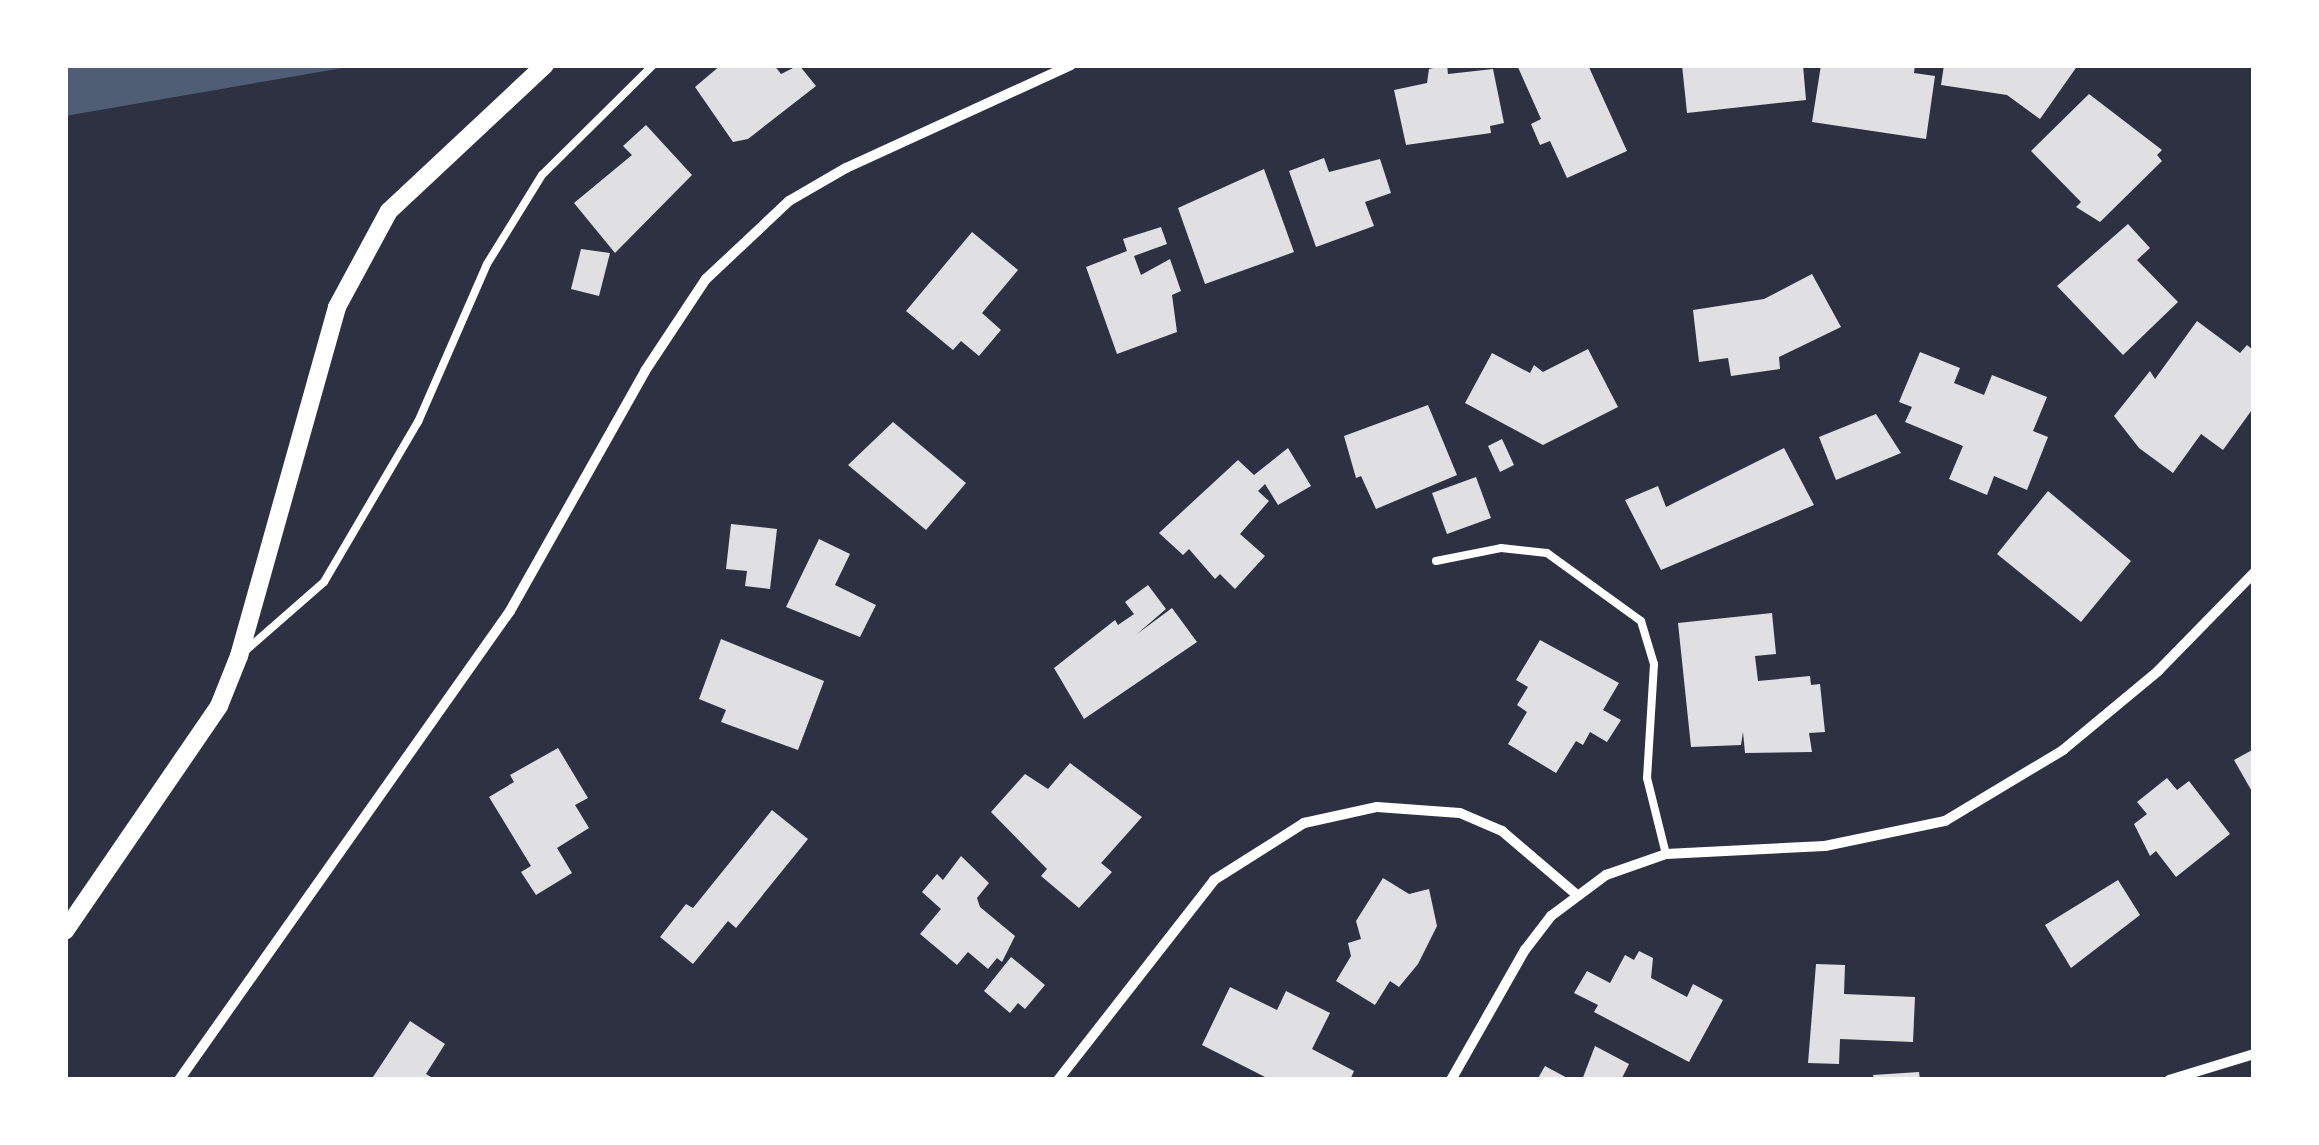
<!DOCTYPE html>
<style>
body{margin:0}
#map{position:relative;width:2319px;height:1145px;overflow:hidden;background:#2d3142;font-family:"Archivo Narrow",sans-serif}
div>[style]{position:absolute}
.water>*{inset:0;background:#4f5d75}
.building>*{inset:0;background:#e0e0e3}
.service>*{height:8px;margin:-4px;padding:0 4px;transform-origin:4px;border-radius:4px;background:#fff}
.minor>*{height:10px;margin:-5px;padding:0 5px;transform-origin:5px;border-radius:5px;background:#fff}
.tertiary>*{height:18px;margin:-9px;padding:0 9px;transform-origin:9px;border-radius:9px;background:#fff}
span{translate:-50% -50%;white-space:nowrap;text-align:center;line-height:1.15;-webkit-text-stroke:10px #fff;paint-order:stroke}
.frame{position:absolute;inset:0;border:68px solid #fff;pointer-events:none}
</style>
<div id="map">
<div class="water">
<div style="clip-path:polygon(65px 65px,360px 65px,65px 116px)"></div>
</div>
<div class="building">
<div style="clip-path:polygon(721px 65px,774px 65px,781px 74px,799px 65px,816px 86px,748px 139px,733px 142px,695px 87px)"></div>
<div style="clip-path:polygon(1447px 65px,1448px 74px,1493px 69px,1504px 123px,1490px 126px,1491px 133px,1406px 145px,1394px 90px,1427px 83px,1429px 69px)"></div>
<div style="clip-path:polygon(1517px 65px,1588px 65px,1627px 151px,1567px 178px,1550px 141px,1540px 145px,1531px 124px,1541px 119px)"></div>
<div style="clip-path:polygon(1682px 65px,1803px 65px,1806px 100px,1687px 113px)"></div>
<div style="clip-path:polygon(1821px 65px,1915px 65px,1914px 73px,1935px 76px,1926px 139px,1812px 122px)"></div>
<div style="clip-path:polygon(1944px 65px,2078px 65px,2040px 119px,2007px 95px,1941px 85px)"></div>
<div style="clip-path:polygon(2089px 94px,2162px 150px,2157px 155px,2162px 161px,2100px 222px,2076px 207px,2081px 202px,2031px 151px)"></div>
<div style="clip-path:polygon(646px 125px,692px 175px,615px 253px,574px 203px,632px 155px,623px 146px)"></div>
<div style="clip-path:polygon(1324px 158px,1329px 172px,1380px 159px,1391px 193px,1365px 202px,1374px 226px,1316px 247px,1289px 171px)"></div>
<div style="clip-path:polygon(1264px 169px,1294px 252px,1205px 284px,1178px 208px)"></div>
<div style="clip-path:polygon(2128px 224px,2150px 248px,2137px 260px,2178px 302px,2123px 355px,2057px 286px)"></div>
<div style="clip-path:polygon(1161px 227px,1167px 244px,1134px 256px,1141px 275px,1170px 259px,1181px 291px,1172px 295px,1177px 332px,1117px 354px,1086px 267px,1127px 251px,1123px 239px)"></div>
<div style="clip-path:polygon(972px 232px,1018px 270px,982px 313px,1001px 330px,979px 356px,961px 341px,953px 350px,906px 311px)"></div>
<div style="clip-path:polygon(581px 249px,610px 253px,599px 296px,571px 289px)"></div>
<div style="clip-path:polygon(1812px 274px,1841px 327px,1779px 357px,1780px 369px,1731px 376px,1728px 358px,1699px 362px,1693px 310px,1764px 299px)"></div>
<div style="clip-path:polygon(2197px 321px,2240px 353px,2247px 345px,2254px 351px,2254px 407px,2223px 450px,2201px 434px,2173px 473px,2139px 448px,2114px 416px,2150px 371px,2155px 379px)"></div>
<div style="clip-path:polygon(1588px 349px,1618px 407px,1543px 445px,1465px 403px,1492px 353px,1530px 373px,1534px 365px,1543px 372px)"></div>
<div style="clip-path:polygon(1920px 352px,1960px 368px,1954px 383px,1984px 395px,1992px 375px,2047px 397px,2033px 431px,2048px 437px,2027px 490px,1994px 476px,1987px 495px,1949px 479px,1963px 446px,1905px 422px,1912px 407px,1899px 402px)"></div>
<div style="clip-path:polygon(1428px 405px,1457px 475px,1376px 509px,1361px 476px,1356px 478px,1344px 436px)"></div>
<div style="clip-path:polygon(1876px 414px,1901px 453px,1836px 480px,1819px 437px)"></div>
<div style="clip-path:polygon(893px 422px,966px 483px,926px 530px,848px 465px)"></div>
<div style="clip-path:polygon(1502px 439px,1514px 465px,1500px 472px,1488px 446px)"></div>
<div style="clip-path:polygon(1288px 448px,1311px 486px,1278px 505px,1265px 484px,1258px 491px,1269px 501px,1240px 534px,1265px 556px,1235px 589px,1220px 574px,1215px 579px,1189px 549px,1183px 555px,1159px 533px,1238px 460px,1254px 475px)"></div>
<div style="clip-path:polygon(1784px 448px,1814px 505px,1661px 570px,1625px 500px,1658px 486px,1666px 507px)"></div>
<div style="clip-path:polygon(1476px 477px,1491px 518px,1447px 534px,1432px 493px)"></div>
<div style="clip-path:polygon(2048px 491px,2131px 561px,2081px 622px,1997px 554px)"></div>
<div style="clip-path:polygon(731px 524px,777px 529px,770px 589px,745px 586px,747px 571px,726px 569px)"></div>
<div style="clip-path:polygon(819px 539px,850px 554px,835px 585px,876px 605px,860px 637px,786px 607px)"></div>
<div style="clip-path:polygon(1148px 585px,1166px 609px,1137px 634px,1172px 608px,1197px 642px,1084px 719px,1054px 668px,1115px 620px,1118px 625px,1134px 614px,1125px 602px)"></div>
<div style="clip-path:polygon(1772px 613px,1776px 654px,1755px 656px,1758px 681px,1810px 676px,1811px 685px,1820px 684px,1825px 732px,1809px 733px,1812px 752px,1745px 753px,1743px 732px,1741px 745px,1691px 747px,1678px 623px)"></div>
<div style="clip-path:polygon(721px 639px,824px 681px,798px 750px,721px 722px,726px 710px,699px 699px)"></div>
<div style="clip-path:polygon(1540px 640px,1619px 683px,1603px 710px,1621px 720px,1607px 742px,1590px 732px,1583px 745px,1576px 741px,1556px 773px,1508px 744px,1527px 712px,1517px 705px,1528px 687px,1516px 680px)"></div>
<div style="clip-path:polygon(558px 748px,588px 798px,575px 805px,589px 828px,557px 848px,572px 873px,536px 895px,521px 872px,531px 866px,489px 797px,514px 782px,510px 775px)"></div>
<div style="clip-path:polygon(2254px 749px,2254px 795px,2234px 760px)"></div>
<div style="clip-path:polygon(1070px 763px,1142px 817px,1101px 863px,1112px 872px,1079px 908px,1041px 876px,1047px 869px,991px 812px,1025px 774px,1048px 789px)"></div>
<div style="clip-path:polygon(2167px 778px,2177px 790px,2189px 781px,2230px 834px,2176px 877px,2156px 851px,2150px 856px,2134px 824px,2147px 814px,2137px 802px)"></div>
<div style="clip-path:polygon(772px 810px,808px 839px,736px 928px,728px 921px,693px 964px,660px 937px,686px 904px,693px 908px)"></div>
<div style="clip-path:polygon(961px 856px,989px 883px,977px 898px,980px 907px,1015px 936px,1002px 962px,997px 958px,988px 969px,968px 952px,957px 965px,920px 934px,941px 909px,922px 892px,937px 874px,943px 880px)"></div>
<div style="clip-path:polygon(1383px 878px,1409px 894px,1429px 889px,1437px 926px,1418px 964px,1399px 987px,1390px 981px,1375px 1005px,1336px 981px,1351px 956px,1348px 943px,1361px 939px,1356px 921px)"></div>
<div style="clip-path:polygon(2118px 880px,2140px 915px,2071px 968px,2045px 925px)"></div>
<div style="clip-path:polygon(1639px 951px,1653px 958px,1651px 978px,1687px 997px,1693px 984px,1723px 1000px,1689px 1062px,1594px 1012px,1598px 1005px,1574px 993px,1587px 971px,1610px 983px,1625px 955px,1634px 960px)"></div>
<div style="clip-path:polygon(1011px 957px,1045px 985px,1025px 1009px,1018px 1003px,1010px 1013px,984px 991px)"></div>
<div style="clip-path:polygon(1816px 964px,1845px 965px,1844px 994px,1915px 997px,1913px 1042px,1840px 1039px,1839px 1064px,1808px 1063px)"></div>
<div style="clip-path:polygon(1230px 987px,1277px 1010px,1286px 991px,1330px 1013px,1312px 1049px,1354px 1071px,1350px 1080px,1271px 1080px,1202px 1045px)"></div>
<div style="clip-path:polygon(410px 1021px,445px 1044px,426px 1074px,436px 1080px,371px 1080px)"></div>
<div style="clip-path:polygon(1595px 1046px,1629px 1064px,1621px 1080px,1582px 1080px)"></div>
<div style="clip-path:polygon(1545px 1066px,1571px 1080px,1537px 1080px)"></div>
<div style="clip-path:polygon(1919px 1072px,1920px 1080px,1874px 1080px,1873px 1075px)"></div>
</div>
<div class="service">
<div style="left:1436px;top:561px;width:66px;rotate:-11.3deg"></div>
<div style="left:1501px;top:548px;width:46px;rotate:6.2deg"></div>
<div style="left:1547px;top:553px;width:116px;rotate:35.9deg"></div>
<div style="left:1641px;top:621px;width:45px;rotate:73.2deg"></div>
<div style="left:1654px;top:664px;width:114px;rotate:93.5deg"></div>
<div style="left:1647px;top:778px;width:78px;rotate:76deg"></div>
<div style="left:244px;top:652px;width:106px;rotate:-41.2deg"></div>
<div style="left:324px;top:582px;width:186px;rotate:-59.6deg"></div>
<div style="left:418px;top:422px;width:172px;rotate:-66.4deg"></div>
<div style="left:487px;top:264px;width:105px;rotate:-58.3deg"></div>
<div style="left:542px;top:175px;width:156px;rotate:-44.7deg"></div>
</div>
<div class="minor">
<div style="left:179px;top:1080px;width:574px;rotate:-54.79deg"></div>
<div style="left:510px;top:611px;width:275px;rotate:-60.6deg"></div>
<div style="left:645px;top:371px;width:110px;rotate:-56.5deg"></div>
<div style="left:706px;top:279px;width:114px;rotate:-43.2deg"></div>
<div style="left:789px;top:201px;width:66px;rotate:-30.1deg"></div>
<div style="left:846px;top:168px;width:247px;rotate:-24.6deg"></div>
<div style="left:1058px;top:1080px;width:254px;rotate:-52deg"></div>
<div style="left:1214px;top:880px;width:107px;rotate:-32.3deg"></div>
<div style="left:1304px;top:823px;width:75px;rotate:-12.4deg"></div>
<div style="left:1377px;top:807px;width:83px;rotate:4.1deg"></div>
<div style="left:1460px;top:813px;width:46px;rotate:23.2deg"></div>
<div style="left:1502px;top:831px;width:99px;rotate:40.5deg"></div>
<div style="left:1451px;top:1080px;width:150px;rotate:-60.4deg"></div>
<div style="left:1525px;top:950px;width:43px;rotate:-52.6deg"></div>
<div style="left:1551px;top:916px;width:69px;rotate:-36.7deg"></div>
<div style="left:1606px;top:875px;width:64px;rotate:-19.3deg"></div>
<div style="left:1666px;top:854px;width:159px;rotate:-2.9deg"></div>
<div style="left:1825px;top:846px;width:123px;rotate:-11.8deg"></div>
<div style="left:1945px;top:821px;width:138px;rotate:-31deg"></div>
<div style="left:2063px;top:750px;width:124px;rotate:-39.7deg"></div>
<div style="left:2158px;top:671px;width:137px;rotate:-45.6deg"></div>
<div style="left:2169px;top:1080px;width:89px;rotate:-17deg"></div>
</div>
<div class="tertiary">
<div style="left:65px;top:931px;width:273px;rotate:-55.6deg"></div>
<div style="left:219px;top:706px;width:54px;rotate:-68.2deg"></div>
<div style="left:239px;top:656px;width:362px;rotate:-74.3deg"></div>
<div style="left:337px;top:307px;width:109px;rotate:-61.6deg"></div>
<div style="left:389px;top:211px;width:214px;rotate:-43.1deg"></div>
</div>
<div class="frame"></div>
</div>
